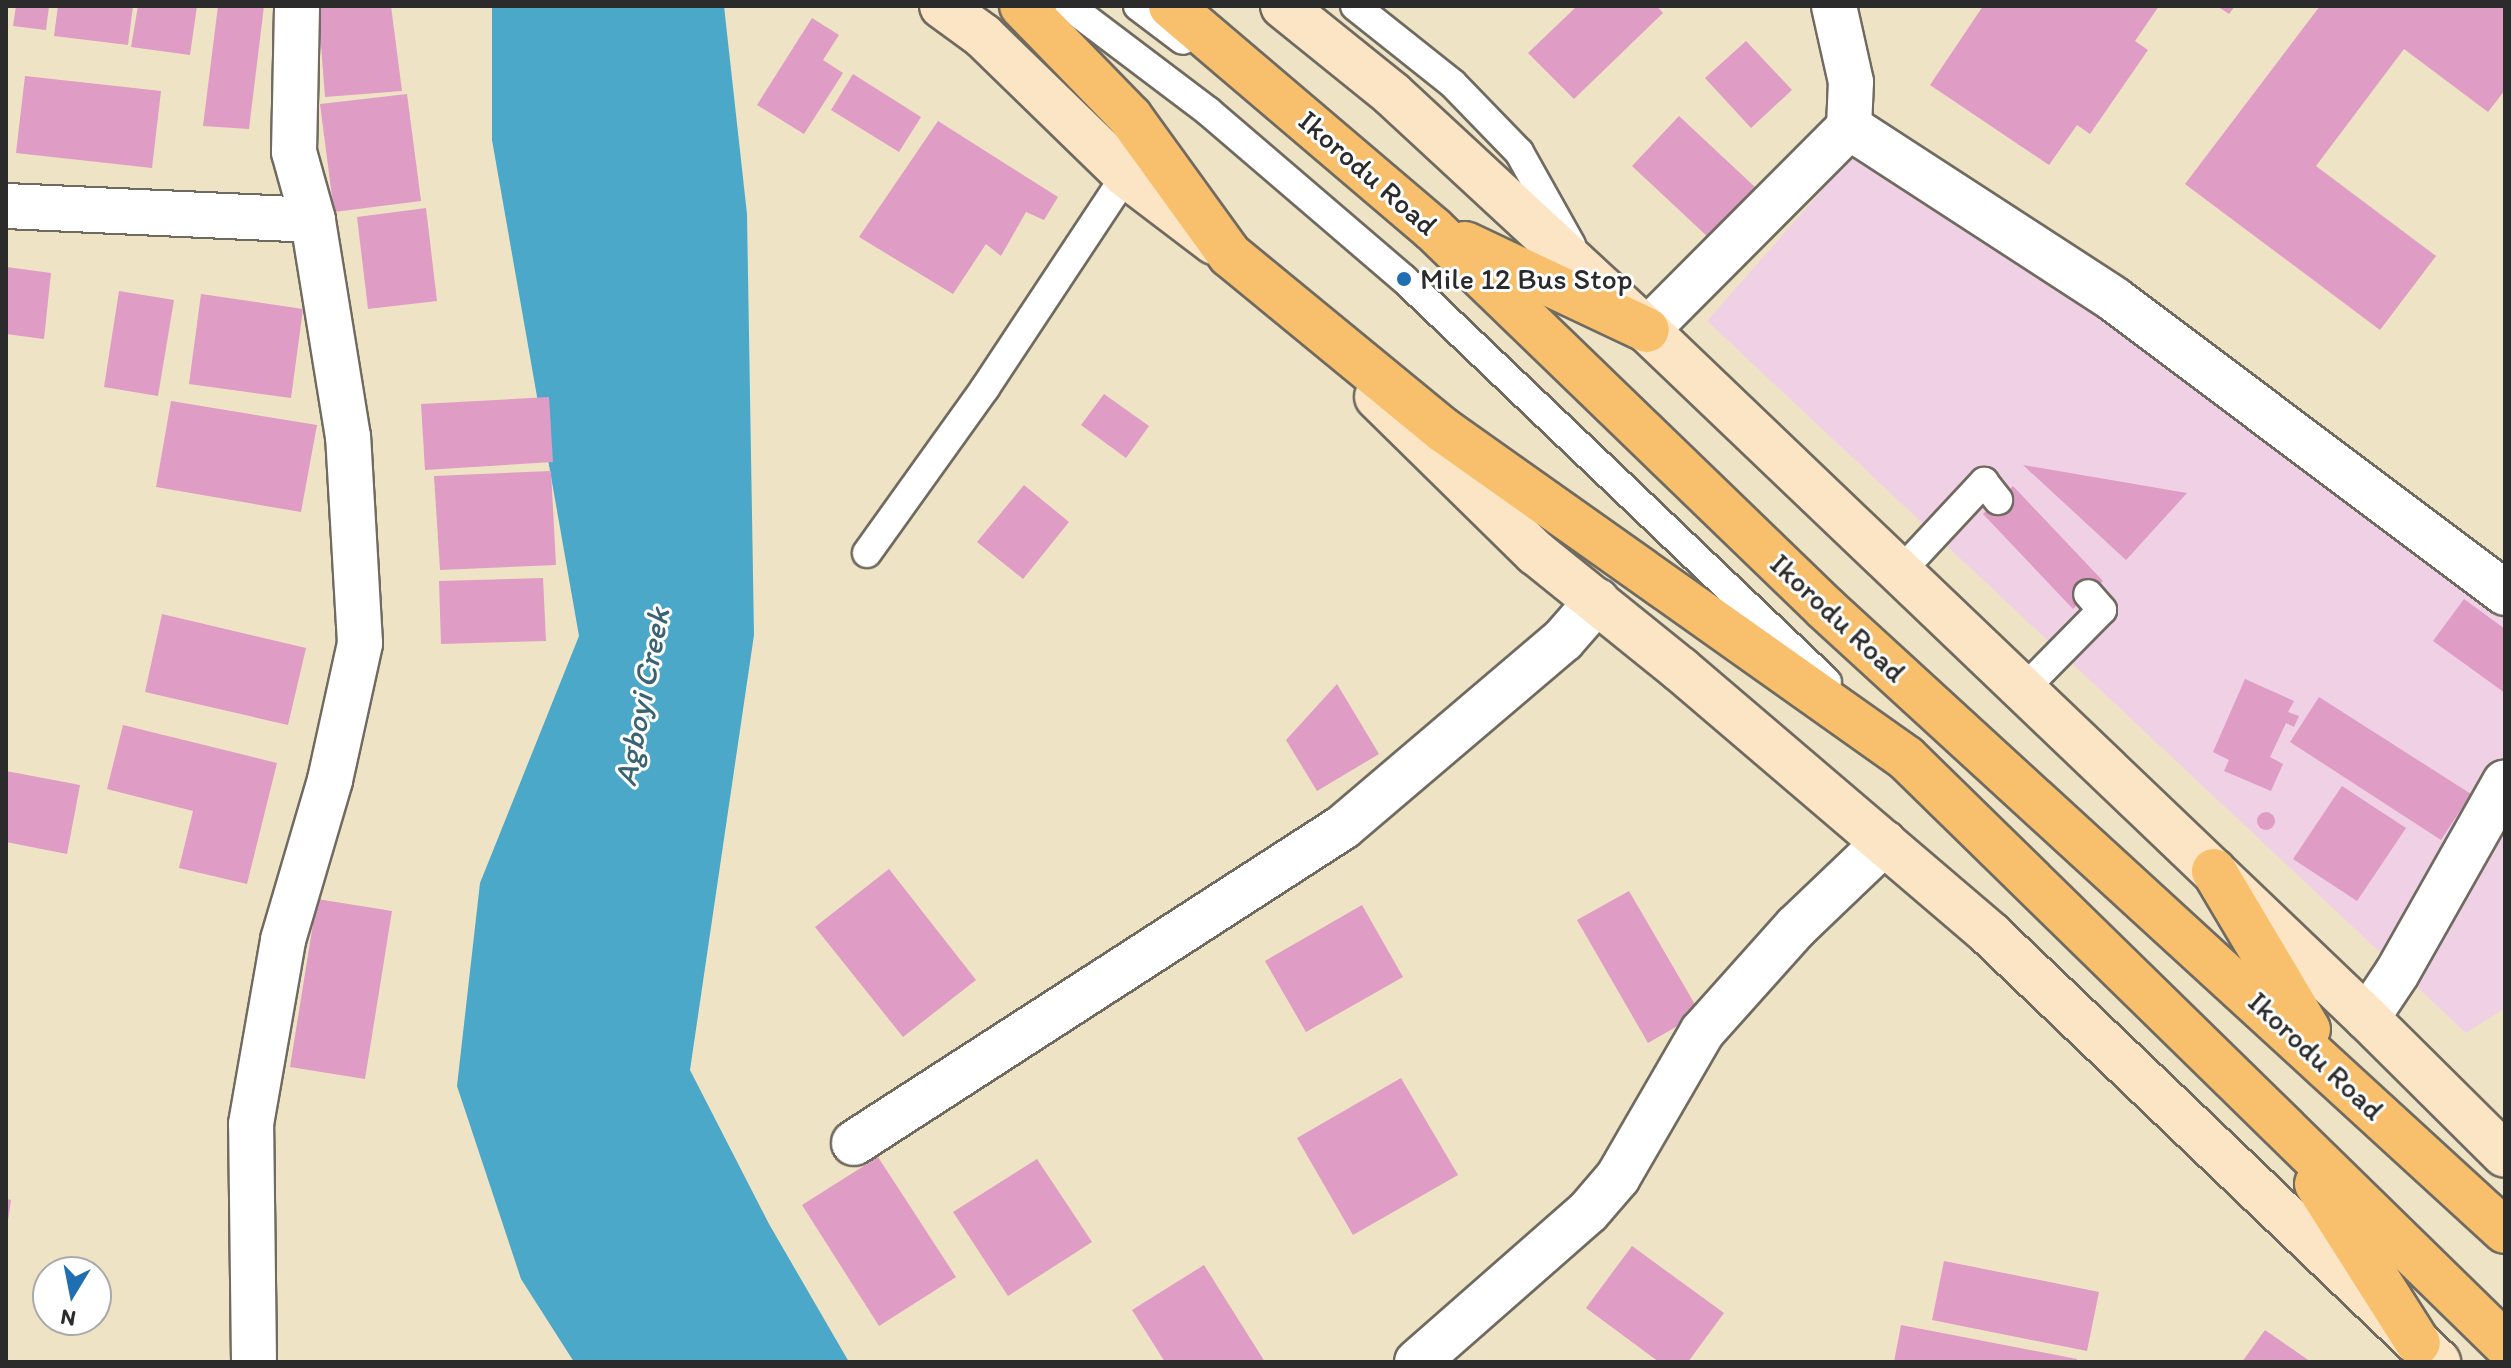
<!DOCTYPE html>
<style>
body{margin:0}
#map{position:relative;width:2511px;height:1368px;overflow:hidden;background:#efe3c6;font-family:Itim,sans-serif}
div>[style]{position:absolute}
.built>*{inset:0;background:#f0d0e5}
.water>*{inset:0;background:#4ba8c9}
.building>*{inset:0;background:#df9cc4}
.round{border-radius:50%}
.roads{filter:drop-shadow(2px 0 #706b61) drop-shadow(-2px 0 #706b61) drop-shadow(0 2px #706b61) drop-shadow(0 -2px #706b61)}
.lane>*{height:28px;margin:-14px;padding:0 14px;transform-origin:14px;border-radius:14px;background:#fff}
.street>*{height:44px;margin:-22px;padding:0 22px;transform-origin:22px;border-radius:22px;background:#fff}
.secondary>*{height:44px;margin:-22px;padding:0 22px;transform-origin:22px;border-radius:22px;background:#fce5c4}
.highway>*{height:44px;margin:-22px;padding:0 22px;transform-origin:22px;border-radius:22px;background:#f8bf6c}
.dots>*{width:22px;height:22px;translate:-50% -50%;box-sizing:border-box;border:4px solid #fff;border-radius:50%}
span{translate:-50% -50%;white-space:nowrap;text-align:center;line-height:1.15;-webkit-text-stroke:6px #fff;paint-order:stroke}
.street-label{font-size:30px;color:#2b2b2b}
.poi-label{font-size:30px;color:#2b2b2b}
.left{translate:0 -50%;text-align:left}
.water-label{font-size:32px;color:#396372;font-style:italic}
.frame{position:absolute;inset:0;border:8px solid #2b2b2b;pointer-events:none}
.north{position:absolute;left:32px;top:1256px;width:80px;height:80px;box-sizing:border-box;background:#fff;border:2px solid #aaa;border-radius:50%;rotate:190deg;font-size:22px;font-weight:700;line-height:32px;text-align:center;color:#2b2b2b}
.north::after{content:'';display:block;margin:auto;width:28px;height:36px;background:#1f6fb2;clip-path:polygon(50% 0,100% 100%,50% 72%,0 100%)}
</style>
<div id="map">
<div class="built">
<div style="clip-path:polygon(1874px 131px,2505px 570px,2505px 1008px,2466px 1033px,1707px 321px)"></div>
</div>
<div class="water">
<div style="clip-path:polygon(492px 6px,724px 6px,747px 214px,754px 635px,690px 1070px,769px 1224px,849px 1362px,574px 1362px,521px 1279px,457px 1086px,480px 883px,579px 636px,492px 140px)"></div>
</div>
<div class="building">
<div style="clip-path:polygon(16px 6px,49px 6px,46px 30px,13px 26px)"></div>
<div style="clip-path:polygon(58px 6px,133px 6px,128px 45px,54px 36px)"></div>
<div style="clip-path:polygon(138px 6px,197px 6px,190px 55px,131px 47px)"></div>
<div style="clip-path:polygon(218px 6px,264px 6px,249px 129px,203px 126px)"></div>
<div style="clip-path:polygon(318px 6px,391px 6px,402px 91px,325px 97px)"></div>
<div style="clip-path:polygon(1577px 6px,1657px 6px,1663px 13px,1574px 99px,1528px 53px)"></div>
<div style="clip-path:polygon(1983px 6px,2159px 6px,2135px 41px,2148px 50px,2090px 134px,2077px 125px,2049px 165px,1930px 85px)"></div>
<div style="clip-path:polygon(2217px 6px,2235px 6px,2229px 14px)"></div>
<div style="clip-path:polygon(2320px 6px,2505px 6px,2505px 90px,2488px 112px,2404px 49px,2316px 166px,2436px 256px,2380px 330px,2185px 184px)"></div>
<div style="clip-path:polygon(812px 18px,839px 35px,823px 60px,843px 73px,804px 134px,757px 105px)"></div>
<div style="clip-path:polygon(1746px 41px,1792px 90px,1751px 128px,1705px 78px)"></div>
<div style="clip-path:polygon(853px 74px,921px 117px,899px 152px,831px 110px)"></div>
<div style="clip-path:polygon(25px 76px,161px 91px,152px 168px,16px 153px)"></div>
<div style="clip-path:polygon(407px 94px,421px 201px,334px 212px,320px 104px)"></div>
<div style="clip-path:polygon(1679px 116px,1756px 188px,1709px 238px,1632px 166px)"></div>
<div style="clip-path:polygon(938px 121px,1058px 197px,1044px 220px,1026px 212px,1001px 256px,986px 244px,953px 294px,859px 237px)"></div>
<div style="clip-path:polygon(426px 208px,437px 301px,368px 309px,357px 217px)"></div>
<div style="clip-path:polygon(7px 267px,51px 273px,44px 339px,6px 334px)"></div>
<div style="clip-path:polygon(119px 291px,174px 300px,158px 396px,104px 387px)"></div>
<div style="clip-path:polygon(201px 294px,303px 309px,291px 398px,189px 384px)"></div>
<div style="clip-path:polygon(1104px 394px,1149px 426px,1126px 458px,1081px 425px)"></div>
<div style="clip-path:polygon(549px 397px,553px 462px,425px 470px,421px 404px)"></div>
<div style="clip-path:polygon(171px 401px,317px 425px,301px 512px,156px 487px)"></div>
<div style="clip-path:polygon(2023px 465px,2187px 493px,2126px 560px)"></div>
<div style="clip-path:polygon(551px 471px,556px 565px,440px 570px,434px 476px)"></div>
<div style="clip-path:polygon(1024px 485px,1069px 522px,1023px 579px,977px 542px)"></div>
<div style="clip-path:polygon(2013px 486px,2103px 581px,2073px 609px,1983px 514px)"></div>
<div style="clip-path:polygon(543px 578px,546px 641px,441px 644px,439px 581px)"></div>
<div style="clip-path:polygon(2464px 599px,2505px 629px,2505px 693px,2433px 641px)"></div>
<div style="clip-path:polygon(162px 614px,306px 648px,288px 725px,145px 692px)"></div>
<div style="clip-path:polygon(2245px 679px,2294px 701px,2288px 712px,2299px 716px,2294px 727px,2286px 723px,2270px 757px,2283px 764px,2271px 791px,2224px 771px,2229px 760px,2213px 752px)"></div>
<div style="clip-path:polygon(1337px 684px,1379px 754px,1317px 791px,1286px 740px)"></div>
<div style="clip-path:polygon(2319px 697px,2471px 794px,2441px 840px,2290px 742px)"></div>
<div style="clip-path:polygon(123px 725px,277px 763px,247px 884px,179px 868px,193px 811px,107px 789px)"></div>
<div style="clip-path:polygon(6px 771px,80px 785px,67px 854px,6px 842px)"></div>
<div style="clip-path:polygon(2342px 786px,2406px 828px,2357px 901px,2293px 859px)"></div>
<div class="round" style="left:2257px;top:812px;width:18px;height:18px"></div>
<div style="clip-path:polygon(889px 869px,976px 980px,903px 1037px,815px 927px)"></div>
<div style="clip-path:polygon(1629px 891px,1700px 1013px,1648px 1043px,1577px 920px)"></div>
<div style="clip-path:polygon(317px 899px,392px 911px,365px 1079px,290px 1067px)"></div>
<div style="clip-path:polygon(1362px 905px,1403px 977px,1306px 1032px,1265px 961px)"></div>
<div style="clip-path:polygon(1401px 1078px,1458px 1175px,1353px 1235px,1297px 1138px)"></div>
<div style="clip-path:polygon(878px 1157px,956px 1277px,879px 1326px,802px 1205px)"></div>
<div style="clip-path:polygon(1037px 1159px,1092px 1242px,1008px 1296px,953px 1212px)"></div>
<div style="clip-path:polygon(6px 1199px,11px 1200px,8px 1220px,6px 1220px)"></div>
<div style="clip-path:polygon(1632px 1246px,1724px 1313px,1688px 1362px,1659px 1362px,1586px 1308px)"></div>
<div style="clip-path:polygon(1944px 1261px,2099px 1292px,2087px 1351px,1932px 1320px)"></div>
<div style="clip-path:polygon(1204px 1265px,1265px 1362px,1165px 1362px,1132px 1310px)"></div>
<div style="clip-path:polygon(1901px 1325px,2077px 1359px,2076px 1362px,1894px 1362px)"></div>
<div style="clip-path:polygon(2265px 1330px,2311px 1362px,2242px 1362px)"></div>
</div>
<div class="roads">
<div class="lane">
<div style="left:1069px;top:6px;width:176px;rotate:37.1deg"></div>
<div style="left:1209px;top:112px;width:257px;rotate:40.6deg"></div>
<div style="left:1404px;top:279px;width:584px;rotate:43.61deg"></div>
<div style="left:1138px;top:6px;width:56px;rotate:37.1deg"></div>
<div style="left:1355px;top:6px;width:125px;rotate:38.5deg"></div>
<div style="left:1453px;top:84px;width:95px;rotate:45.9deg"></div>
<div style="left:1519px;top:152px;width:107px;rotate:60.8deg"></div>
<div style="left:867px;top:553px;width:203px;rotate:-54.4deg"></div>
<div style="left:985px;top:388px;width:255px;rotate:-56.5deg"></div>
<div style="left:1901px;top:571px;width:122px;rotate:-47deg"></div>
<div style="left:1984px;top:482px;width:23px;rotate:52deg"></div>
<div style="left:2024px;top:689px;width:111px;rotate:-45.4deg"></div>
<div style="left:2102px;top:610px;width:21px;rotate:-131deg"></div>
</div>
<div class="street">
<div style="left:1849px;top:127px;width:317px;rotate:33deg"></div>
<div style="left:2115px;top:300px;width:488px;rotate:36.9deg"></div>
<div style="left:6px;top:206px;width:307px;rotate:2.6deg"></div>
<div style="left:1647px;top:330px;width:286px;rotate:-45.1deg"></div>
<div style="left:1849px;top:127px;width:45px;rotate:-87.5deg"></div>
<div style="left:1851px;top:82px;width:78px;rotate:-102.6deg"></div>
<div style="left:2367px;top:1018px;width:54px;rotate:-56.3deg"></div>
<div style="left:2397px;top:973px;width:219px;rotate:-60.5deg"></div>
<div style="left:854px;top:1143px;width:582px;rotate:-32.87deg"></div>
<div style="left:1343px;top:827px;width:289px;rotate:-40.4deg"></div>
<div style="left:1563px;top:640px;width:52px;rotate:-48.9deg"></div>
<div style="left:254px;top:1362px;width:238px;rotate:-90.7deg"></div>
<div style="left:251px;top:1124px;width:187px;rotate:-80.1deg"></div>
<div style="left:283px;top:940px;width:167px;rotate:-73.6deg"></div>
<div style="left:330px;top:780px;width:140px;rotate:-77.6deg"></div>
<div style="left:360px;top:643px;width:206px;rotate:-93.3deg"></div>
<div style="left:348px;top:437px;width:220px;rotate:-99.2deg"></div>
<div style="left:313px;top:220px;width:71px;rotate:-105.6deg"></div>
<div style="left:294px;top:152px;width:146px;rotate:-88.8deg"></div>
<div style="left:1417px;top:1362px;width:227px;rotate:-41.3deg"></div>
<div style="left:1588px;top:1212px;width:46px;rotate:-49.4deg"></div>
<div style="left:1618px;top:1177px;width:168px;rotate:-59.9deg"></div>
<div style="left:1702px;top:1032px;width:141px;rotate:-48.2deg"></div>
<div style="left:1796px;top:927px;width:122px;rotate:-43.7deg"></div>
</div>
<div class="secondary">
<div style="left:942px;top:6px;width:51px;rotate:36.2deg"></div>
<div style="left:983px;top:36px;width:199px;rotate:44.2deg"></div>
<div style="left:1126px;top:175px;width:111px;rotate:37.3deg"></div>
<div style="left:1283px;top:6px;width:140px;rotate:38.9deg"></div>
<div style="left:1392px;top:94px;width:347px;rotate:42.8deg"></div>
<div style="left:1647px;top:330px;width:996px;rotate:43.7deg"></div>
<div style="left:2367px;top:1018px;width:194px;rotate:44.8deg"></div>
<div style="left:1377px;top:397px;width:223px;rotate:44.5deg"></div>
<div style="left:1536px;top:553px;width:185px;rotate:38.9deg"></div>
<div style="left:1680px;top:669px;width:408px;rotate:40.5deg"></div>
<div style="left:1990px;top:934px;width:620px;rotate:43.69deg"></div>
</div>
<div class="highway">
<div style="left:1022px;top:6px;width:155px;rotate:45.8deg"></div>
<div style="left:1130px;top:117px;width:170px;rotate:54.1deg"></div>
<div style="left:1230px;top:255px;width:276px;rotate:39.4deg"></div>
<div style="left:1443px;top:430px;width:567px;rotate:35.31deg"></div>
<div style="left:1906px;top:758px;width:838px;rotate:44.37deg"></div>
<div style="left:1171px;top:6px;width:344px;rotate:40.4deg"></div>
<div style="left:1433px;top:229px;width:545px;rotate:44.03deg"></div>
<div style="left:1825px;top:608px;width:922px;rotate:42.5deg"></div>
<div style="left:1465px;top:244px;width:201px;rotate:25.3deg"></div>
<div style="left:2214px;top:871px;width:184px;rotate:59.3deg"></div>
<div style="left:2317px;top:1184px;width:188px;rotate:57.6deg"></div>
</div>
</div>
<div class="dots">
<div style="left:1404px;top:279px;background:#1f6fb2"></div>
</div>
<div class="street-label">
<span style="left:1368px;top:173px;rotate:41deg">Ikorodu Road</span>
<span style="left:1838px;top:618px;rotate:43deg">Ikorodu Road</span>
<span style="left:2316px;top:1056px;rotate:43deg">Ikorodu Road</span>
</div>
<div class="poi-label">
<span class="left" style="left:1420px;top:279px">Mile 12 Bus Stop</span>
</div>
<div class="water-label">
<span style="left:642px;top:697px;rotate:-79deg">Agboyi Creek</span>
</div>
<div class="frame"></div>
<div class="north">N</div>
</div>
